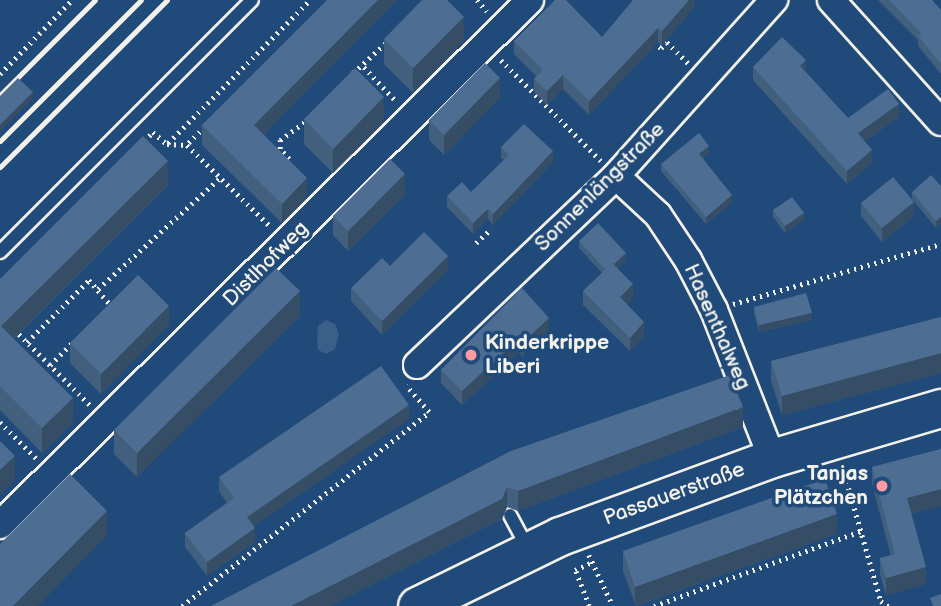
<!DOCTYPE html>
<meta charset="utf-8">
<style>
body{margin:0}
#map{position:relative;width:941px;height:606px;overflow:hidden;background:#1f4a7a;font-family:"Balsamiq Sans",sans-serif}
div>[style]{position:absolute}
.green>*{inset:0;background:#3a5f88}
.path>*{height:4.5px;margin-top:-2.25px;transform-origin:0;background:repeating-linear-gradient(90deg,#f4f1e8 0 2px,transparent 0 7px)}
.roads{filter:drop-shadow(2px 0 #f4f1e8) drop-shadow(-2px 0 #f4f1e8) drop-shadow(0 2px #f4f1e8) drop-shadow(0 -2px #f4f1e8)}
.lane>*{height:12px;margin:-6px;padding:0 6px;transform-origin:6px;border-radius:6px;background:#1f4a7a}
.street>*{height:26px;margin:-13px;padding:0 13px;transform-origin:13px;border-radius:13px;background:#1f4a7a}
.secondary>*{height:37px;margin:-18.5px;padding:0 18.5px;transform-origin:18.5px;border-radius:18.5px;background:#1f4a7a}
.rail>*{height:5px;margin:-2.5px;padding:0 2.5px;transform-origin:2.5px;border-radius:2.5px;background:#f4f1e8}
.wall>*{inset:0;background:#425f7e}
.shaded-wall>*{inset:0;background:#364d66}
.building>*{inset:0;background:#4d6e92}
.dots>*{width:19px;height:19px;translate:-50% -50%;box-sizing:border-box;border:4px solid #1f4a7a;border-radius:50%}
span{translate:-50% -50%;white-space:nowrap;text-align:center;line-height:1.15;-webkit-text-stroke:7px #1f4a7a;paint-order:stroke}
.street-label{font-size:21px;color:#f4f1e8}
.poi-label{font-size:21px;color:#f4f1e8;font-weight:700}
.left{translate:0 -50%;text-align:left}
.right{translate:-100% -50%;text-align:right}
</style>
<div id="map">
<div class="green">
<div style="clip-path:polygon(326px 320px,335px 324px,339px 334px,335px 349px,326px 354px,318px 350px,317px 338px,318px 326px)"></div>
</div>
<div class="path">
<div style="left:477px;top:0;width:15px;rotate:48deg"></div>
<div style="left:654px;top:42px;width:9px;rotate:41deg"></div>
<div style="left:661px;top:48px;width:8px;rotate:-45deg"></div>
<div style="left:667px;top:42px;width:30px;rotate:45deg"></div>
<div style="left:501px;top:60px;width:142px;rotate:45.3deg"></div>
<div style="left:364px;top:67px;width:48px;rotate:46.7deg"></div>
<div style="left:353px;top:73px;width:46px;rotate:-42.4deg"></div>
<div style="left:0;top:74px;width:103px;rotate:-45.8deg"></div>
<div style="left:205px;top:127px;width:25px;rotate:135deg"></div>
<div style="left:187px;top:145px;width:117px;rotate:44.3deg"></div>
<div style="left:144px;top:141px;width:13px;rotate:-45deg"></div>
<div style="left:153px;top:132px;width:18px;rotate:41deg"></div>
<div style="left:167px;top:144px;width:20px;rotate:3deg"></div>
<div style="left:168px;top:143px;width:202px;rotate:-45.2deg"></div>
<div style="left:289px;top:159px;width:13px;rotate:-132deg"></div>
<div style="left:280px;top:149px;width:9px;rotate:-90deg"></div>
<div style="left:280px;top:140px;width:36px;rotate:-36deg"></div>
<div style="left:476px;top:243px;width:21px;rotate:-43deg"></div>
<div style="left:98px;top:289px;width:166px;rotate:-42.3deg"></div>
<div style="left:733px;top:304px;width:216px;rotate:-16.1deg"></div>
<div style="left:19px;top:334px;width:102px;rotate:45deg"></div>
<div style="left:27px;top:342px;width:88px;rotate:-45deg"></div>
<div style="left:89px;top:280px;width:33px;rotate:49deg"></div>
<div style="left:50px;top:365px;width:31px;rotate:-45deg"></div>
<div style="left:0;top:422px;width:51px;rotate:45deg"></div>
<div style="left:843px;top:468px;width:138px;rotate:74.1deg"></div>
<div style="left:881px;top:601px;width:9px;rotate:36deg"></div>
<div style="left:589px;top:555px;width:56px;rotate:64.8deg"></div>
<div style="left:182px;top:606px;width:314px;rotate:-38.1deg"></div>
<div style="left:429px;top:412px;width:35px;rotate:-131deg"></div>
<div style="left:589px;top:606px;width:39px;rotate:-111deg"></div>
<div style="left:575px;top:570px;width:19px;rotate:-25deg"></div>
<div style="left:654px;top:606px;width:220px;rotate:-19.9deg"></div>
</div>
<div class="roads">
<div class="lane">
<div style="left:0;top:252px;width:356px;rotate:-45deg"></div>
<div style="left:510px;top:515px;width:38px;rotate:62deg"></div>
</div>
<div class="street">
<div style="left:831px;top:0;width:164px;rotate:48deg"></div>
<div style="left:616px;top:176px;width:57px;rotate:42.9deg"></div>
<div style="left:658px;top:215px;width:54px;rotate:56.3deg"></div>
<div style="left:688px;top:260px;width:56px;rotate:62.5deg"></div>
<div style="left:714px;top:310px;width:159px;rotate:68.6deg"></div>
<div style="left:417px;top:365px;width:274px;rotate:-43.5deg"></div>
<div style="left:616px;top:176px;width:237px;rotate:-48.1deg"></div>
<div style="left:0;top:525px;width:746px;rotate:-44.73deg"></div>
</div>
<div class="secondary">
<div style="left:417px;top:606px;width:159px;rotate:-26.1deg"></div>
<div style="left:560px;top:536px;width:226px;rotate:-20.2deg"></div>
<div style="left:772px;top:458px;width:176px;rotate:-16.5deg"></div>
</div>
</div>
<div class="rail">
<div style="left:0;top:95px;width:134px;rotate:-45deg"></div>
<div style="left:0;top:141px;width:199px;rotate:-45deg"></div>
<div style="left:0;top:167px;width:236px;rotate:-45deg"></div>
</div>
<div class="wall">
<div style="clip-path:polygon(397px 0,264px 134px,307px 198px,282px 223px,202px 145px,202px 125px)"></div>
<div style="clip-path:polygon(695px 0,695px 6px,662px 45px,658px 42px,589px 115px,563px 89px,547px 105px,534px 92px,534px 79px,536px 76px,514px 54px,514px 41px,602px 37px)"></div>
<div style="clip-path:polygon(878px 0,932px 0,941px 10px,941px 74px,918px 46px,918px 40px)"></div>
<div style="clip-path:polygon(384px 39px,464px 41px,413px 93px,384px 64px)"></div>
<div style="clip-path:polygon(753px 67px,806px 72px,848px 118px,899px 117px,865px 141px,872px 163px,847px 184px,753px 80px)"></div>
<div style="clip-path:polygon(500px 98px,444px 155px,429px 140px,429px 120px)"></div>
<div style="clip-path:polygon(304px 119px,384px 122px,333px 173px,304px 144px)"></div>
<div style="clip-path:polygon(501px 147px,553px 162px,493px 225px,488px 219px,473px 234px,447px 207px,447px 196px,471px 192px,504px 160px,501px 158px)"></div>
<div style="clip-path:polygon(709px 153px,703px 158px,732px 202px,706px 224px,661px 171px,661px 164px)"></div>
<div style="clip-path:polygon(168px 185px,14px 339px,73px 422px,42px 453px,0 410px,0 279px)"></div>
<div style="clip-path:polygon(941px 186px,936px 228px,912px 199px,912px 192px)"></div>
<div style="clip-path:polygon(405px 194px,348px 251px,333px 235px,333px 216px)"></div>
<div style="clip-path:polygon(861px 203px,914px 216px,882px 242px,861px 216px)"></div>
<div style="clip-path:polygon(773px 210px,804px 220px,785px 233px,773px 217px)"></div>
<div style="clip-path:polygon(579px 241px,626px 260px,618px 268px,633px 298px,627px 304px,644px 336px,630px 351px,583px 305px,583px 291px,602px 273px,579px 248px)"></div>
<div style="clip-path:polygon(390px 266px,448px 270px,382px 335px,351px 301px,351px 288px)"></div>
<div style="clip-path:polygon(522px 288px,549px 331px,523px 356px,519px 352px,462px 405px,441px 383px,441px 370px)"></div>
<div style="clip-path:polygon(754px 307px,812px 320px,759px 332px,754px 314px)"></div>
<div style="clip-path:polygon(300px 316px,137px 477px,114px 454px,114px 430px)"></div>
<div style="clip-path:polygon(941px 317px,941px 373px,782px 415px,771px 381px,771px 361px)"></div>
<div style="clip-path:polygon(169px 325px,101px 394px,70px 363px,70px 343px)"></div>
<div style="clip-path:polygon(409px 419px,253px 526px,255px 542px,207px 576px,185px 547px,185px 533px,227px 503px,219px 491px,219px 477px)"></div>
<div style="clip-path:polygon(743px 427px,518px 511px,507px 507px,502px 519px,330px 606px,211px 606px,511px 451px)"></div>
<div style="clip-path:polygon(941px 449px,941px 506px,911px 514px,926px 584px,886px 595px,880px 575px,880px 558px,891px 556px,872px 484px,872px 467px)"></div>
<div style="clip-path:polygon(837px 534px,636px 606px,623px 571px,623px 551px)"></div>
</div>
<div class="shaded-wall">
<div style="clip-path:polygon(378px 0,397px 0,254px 144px,254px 125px)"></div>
<div style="clip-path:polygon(689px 0,695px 0,695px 6px,662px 45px,662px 31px)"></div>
<div style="clip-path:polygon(464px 17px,464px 41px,413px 93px,413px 68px)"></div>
<div style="clip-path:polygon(658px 28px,658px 42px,589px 115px,589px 101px)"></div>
<div style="clip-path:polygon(806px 60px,806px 73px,800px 66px)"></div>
<div style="clip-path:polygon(563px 75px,563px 89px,547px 105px,547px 91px)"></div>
<div style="clip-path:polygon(500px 78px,500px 98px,444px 155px,444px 135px)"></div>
<div style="clip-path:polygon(33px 92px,33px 99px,0 132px,0 125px)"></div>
<div style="clip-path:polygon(384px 97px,384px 122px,333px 173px,333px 149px)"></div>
<div style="clip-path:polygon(899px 104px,899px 117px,858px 146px,858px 133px)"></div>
<div style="clip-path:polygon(709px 146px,709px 153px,699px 161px,699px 154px)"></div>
<div style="clip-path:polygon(872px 150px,872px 163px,847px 184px,847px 171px)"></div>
<div style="clip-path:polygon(553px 151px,553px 162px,493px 225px,493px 214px)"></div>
<div style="clip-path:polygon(168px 161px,168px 185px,1px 351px,1px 326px)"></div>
<div style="clip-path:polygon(405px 174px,405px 194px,348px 251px,348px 231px)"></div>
<div style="clip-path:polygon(307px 178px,307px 198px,282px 223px,282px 204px)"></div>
<div style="clip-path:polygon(732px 195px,732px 202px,706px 224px,706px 217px)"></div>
<div style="clip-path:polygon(914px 202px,914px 216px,882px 242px,882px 228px)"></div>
<div style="clip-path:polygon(488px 209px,488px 219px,473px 234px,473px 223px)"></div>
<div style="clip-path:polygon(804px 213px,804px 220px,785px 233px,785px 226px)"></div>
<div style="clip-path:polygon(941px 217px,941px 224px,936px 228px,936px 221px)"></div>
<div style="clip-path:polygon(626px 253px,626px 260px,607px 278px,607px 271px)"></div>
<div style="clip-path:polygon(448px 256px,448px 270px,382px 335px,382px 321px)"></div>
<div style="clip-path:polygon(633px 284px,633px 298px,620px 310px,620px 297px)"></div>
<div style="clip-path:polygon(300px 291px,300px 316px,137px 477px,137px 453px)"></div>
<div style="clip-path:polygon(169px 306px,169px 325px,101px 394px,101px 374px)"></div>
<div style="clip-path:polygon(812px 313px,812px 320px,759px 332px,759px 325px)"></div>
<div style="clip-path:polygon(549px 318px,549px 331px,523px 356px,523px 342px)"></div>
<div style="clip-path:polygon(644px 322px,644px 336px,630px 351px,630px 338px)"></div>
<div style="clip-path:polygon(519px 338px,519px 352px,462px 405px,462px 391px)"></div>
<div style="clip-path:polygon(941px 353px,941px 373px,782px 415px,782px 396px)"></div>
<div style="clip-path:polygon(73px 398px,73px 422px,42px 453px,42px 428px)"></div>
<div style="clip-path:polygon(409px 405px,409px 419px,247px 531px,247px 517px)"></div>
<div style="clip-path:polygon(743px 407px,743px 427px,518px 511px,518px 491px)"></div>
<div style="clip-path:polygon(15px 456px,15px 480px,0 495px,0 470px)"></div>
<div style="clip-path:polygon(507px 487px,507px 507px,502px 519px,330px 606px,291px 606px)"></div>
<div style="clip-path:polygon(941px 489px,941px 506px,907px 515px,907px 498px)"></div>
<div style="clip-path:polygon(107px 511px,107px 536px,38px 606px,13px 606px)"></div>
<div style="clip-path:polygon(837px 514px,837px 534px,635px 606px,635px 587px)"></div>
<div style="clip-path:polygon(255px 528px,255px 542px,207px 576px,207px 562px)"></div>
<div style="clip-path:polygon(926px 567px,926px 584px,886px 595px,886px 578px)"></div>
</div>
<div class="building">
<div style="clip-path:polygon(327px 0,378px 0,254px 125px,307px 178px,282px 204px,202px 125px)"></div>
<div style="clip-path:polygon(422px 0,447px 0,464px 17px,413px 68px,384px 39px)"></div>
<div style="clip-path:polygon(555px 0,566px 0,602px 37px,633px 0,689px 0,662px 31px,658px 28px,589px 101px,563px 75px,547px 91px,534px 79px,543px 70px,514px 41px)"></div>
<div style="clip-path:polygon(889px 0,932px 0,941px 10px,941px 64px,918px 36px,921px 33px)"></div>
<div style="clip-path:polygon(782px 37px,806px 60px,800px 66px,848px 118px,888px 89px,899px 104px,858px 133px,872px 150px,847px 171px,753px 67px)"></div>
<div style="clip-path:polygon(485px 63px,500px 78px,444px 135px,429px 120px)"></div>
<div style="clip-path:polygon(355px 68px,384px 97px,333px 149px,304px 119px)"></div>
<div style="clip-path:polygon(18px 78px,33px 92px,0 125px,0 96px)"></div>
<div style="clip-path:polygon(524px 124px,553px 151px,493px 214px,488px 209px,473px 223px,447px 196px,462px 182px,471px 192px,509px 155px,501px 147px)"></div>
<div style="clip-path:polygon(699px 133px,709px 146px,699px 154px,732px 195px,706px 217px,661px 164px)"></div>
<div style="clip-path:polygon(143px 136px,168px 161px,1px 326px,73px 398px,42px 428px,0 386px,0 279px)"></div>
<div style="clip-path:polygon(390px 159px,405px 174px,348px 231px,333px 216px)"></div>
<div style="clip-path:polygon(931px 175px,941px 186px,941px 217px,936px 221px,912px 192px)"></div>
<div style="clip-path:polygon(893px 177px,914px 202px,882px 228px,861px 203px)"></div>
<div style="clip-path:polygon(792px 197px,804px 213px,785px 226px,773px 210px)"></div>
<div style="clip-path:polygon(598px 223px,626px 253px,614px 264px,612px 263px,605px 269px,579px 241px)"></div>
<div style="clip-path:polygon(424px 232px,448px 256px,382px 321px,351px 288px,382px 258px,390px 266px)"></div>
<div style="clip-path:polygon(612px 263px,633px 284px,620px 297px,644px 322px,630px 338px,583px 291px)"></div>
<div style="clip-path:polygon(276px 268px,300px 291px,137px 453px,114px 430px)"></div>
<div style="clip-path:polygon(138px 275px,169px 306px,101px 374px,70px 343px)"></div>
<div style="clip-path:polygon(522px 288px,549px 318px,523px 342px,519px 338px,462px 391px,441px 370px)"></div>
<div style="clip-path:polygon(806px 293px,812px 313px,759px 325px,754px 307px)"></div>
<div style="clip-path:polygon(941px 317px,941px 353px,782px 396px,771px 361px)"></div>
<div style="clip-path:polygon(381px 366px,409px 405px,247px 517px,255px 528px,207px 562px,185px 533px,234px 498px,219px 477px)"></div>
<div style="clip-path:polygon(730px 375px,743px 407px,518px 491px,507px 487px,502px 499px,291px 606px,211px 606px,511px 451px)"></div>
<div style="clip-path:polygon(0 441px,15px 456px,0 470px)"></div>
<div style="clip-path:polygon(941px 449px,941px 489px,907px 498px,926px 567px,886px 578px,880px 558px,895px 554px,872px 467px)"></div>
<div style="clip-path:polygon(70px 474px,107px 511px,13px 606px,0 606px,0 544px)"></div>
<div style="clip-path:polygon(825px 479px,837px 514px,635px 587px,623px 551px)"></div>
<div style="clip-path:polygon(941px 594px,941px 606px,933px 606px,930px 598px)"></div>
</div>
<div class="dots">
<div style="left:471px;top:355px;background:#ff9aa2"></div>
<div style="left:882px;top:486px;background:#ff9aa2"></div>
</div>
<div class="street-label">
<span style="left:600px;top:187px;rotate:-45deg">Sonnenlängstraße</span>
<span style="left:266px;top:264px;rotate:-45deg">Distlhofweg</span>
<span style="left:717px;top:327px;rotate:66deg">Hasenthalweg</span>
<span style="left:674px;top:494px;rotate:-20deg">Passauerstraße</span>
</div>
<div class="poi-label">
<span class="left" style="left:485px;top:355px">Kinderkrippe<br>Liberi</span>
<span class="right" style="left:868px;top:486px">Tanjas<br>Plätzchen</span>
</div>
</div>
